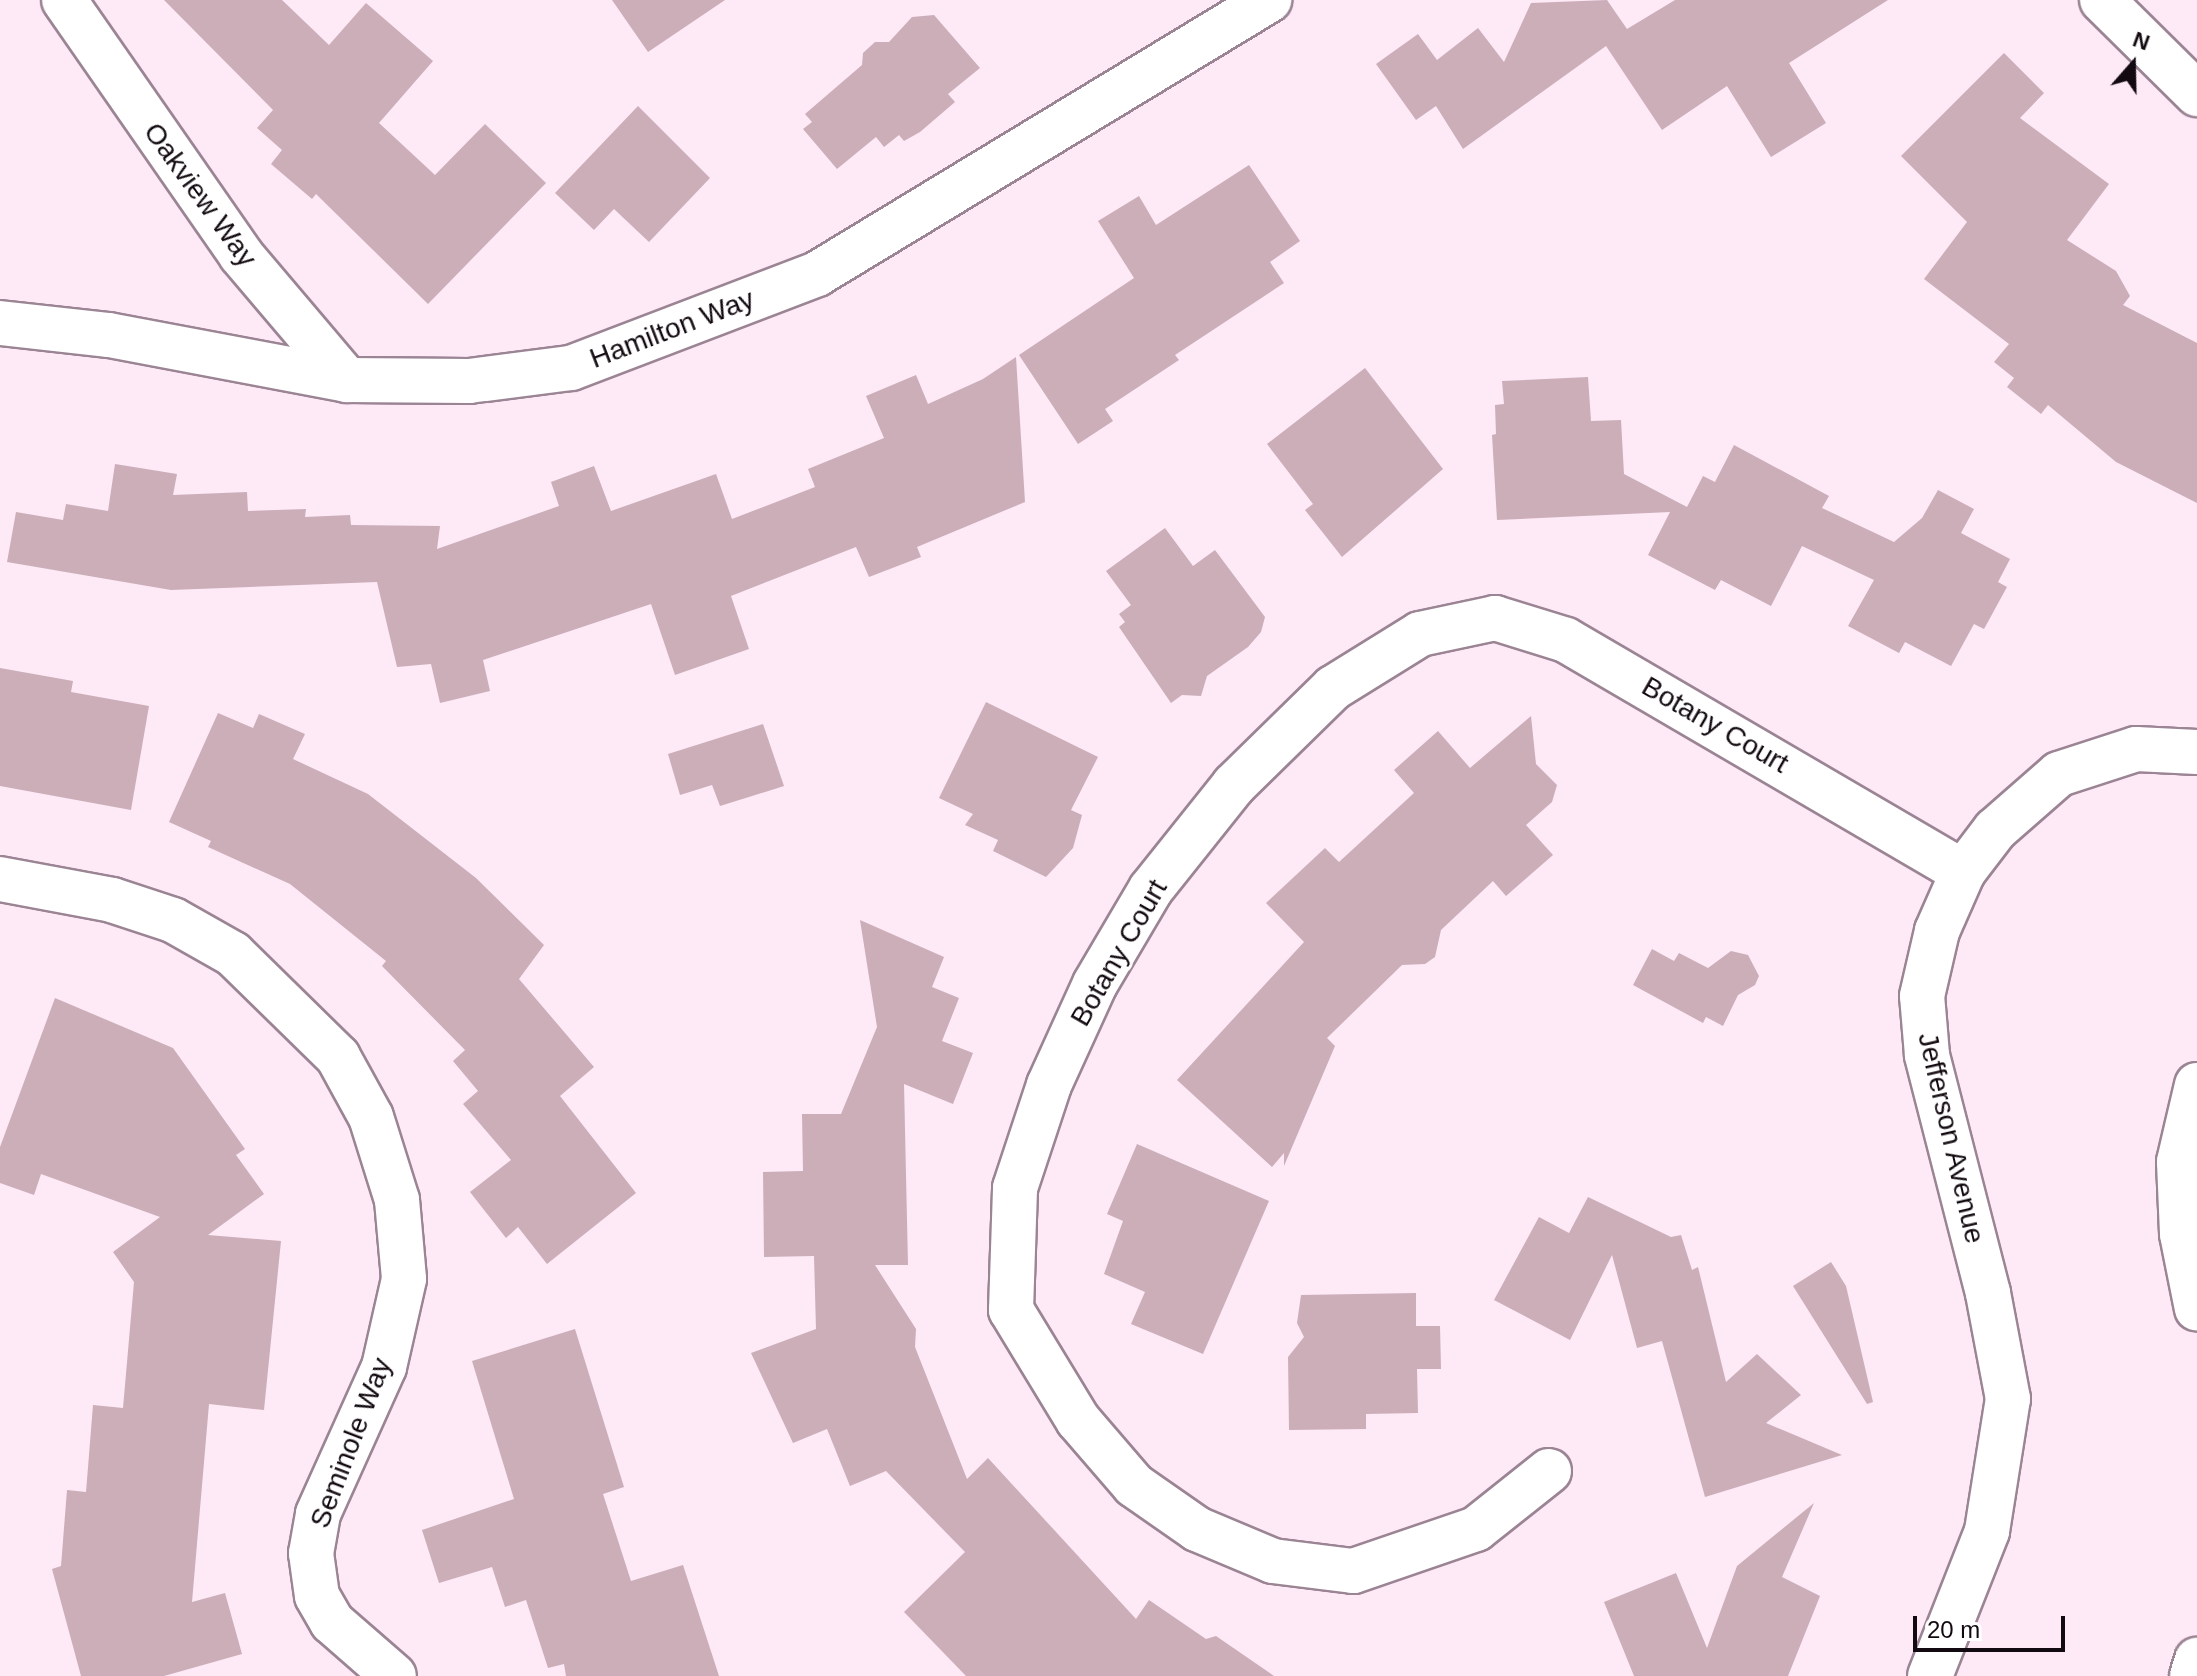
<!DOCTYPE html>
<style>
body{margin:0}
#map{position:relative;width:2197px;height:1676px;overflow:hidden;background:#fee9f7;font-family:Helvetica,sans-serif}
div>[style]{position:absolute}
.building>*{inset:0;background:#cbaeb8}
.roads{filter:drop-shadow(2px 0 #9b8494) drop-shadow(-2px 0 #9b8494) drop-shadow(0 2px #9b8494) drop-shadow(0 -2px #9b8494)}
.minor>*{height:44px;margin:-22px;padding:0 22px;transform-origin:22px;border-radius:22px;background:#fff}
.tertiary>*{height:44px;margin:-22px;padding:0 22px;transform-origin:22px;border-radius:22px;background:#fff}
span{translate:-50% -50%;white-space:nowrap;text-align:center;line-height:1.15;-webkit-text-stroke:6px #fff;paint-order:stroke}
.street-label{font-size:28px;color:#120a10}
.north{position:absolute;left:2093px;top:24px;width:80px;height:80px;-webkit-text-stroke:6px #fff;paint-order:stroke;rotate:20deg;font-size:22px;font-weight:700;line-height:32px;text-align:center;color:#120a10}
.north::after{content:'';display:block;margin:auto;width:28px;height:36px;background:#120a10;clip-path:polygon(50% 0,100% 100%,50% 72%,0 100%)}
.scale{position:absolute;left:1913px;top:1616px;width:152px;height:36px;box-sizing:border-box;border:4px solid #120a10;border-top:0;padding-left:10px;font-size:24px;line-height:28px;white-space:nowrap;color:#120a10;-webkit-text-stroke:6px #fff;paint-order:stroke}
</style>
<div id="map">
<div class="building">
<div style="clip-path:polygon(164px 0,282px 0,329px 45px,366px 3px,433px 61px,379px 123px,435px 175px,485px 124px,546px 183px,428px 304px,316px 194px,312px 199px,271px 164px,282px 150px,257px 128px,273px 110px)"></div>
<div style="clip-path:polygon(612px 0,725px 0,648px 52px)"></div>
<div style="clip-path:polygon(1607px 0,1627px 29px,1675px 0,1888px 0,1789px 63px,1826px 123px,1771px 157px,1727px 86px,1662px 130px,1606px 46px,1463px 149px,1436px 106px,1416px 120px,1376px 64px,1418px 34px,1437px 60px,1478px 28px,1504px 62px,1531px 3px)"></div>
<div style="clip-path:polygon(934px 15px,980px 68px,948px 94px,955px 102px,920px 132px,904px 141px,899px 135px,884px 147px,876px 137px,837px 169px,803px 129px,812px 122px,805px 114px,862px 65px,863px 53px,875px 42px,889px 42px,912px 17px)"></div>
<div style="clip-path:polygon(2004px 53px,2044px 93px,2020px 118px,2109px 184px,2067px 240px,2116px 271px,2130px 296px,2123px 305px,2197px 343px,2197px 503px,2116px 462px,2048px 405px,2041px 414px,2007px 387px,2014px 378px,1994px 362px,2009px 344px,1924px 279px,1967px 222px,1901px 156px)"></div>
<div style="clip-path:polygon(638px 106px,710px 178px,649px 242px,614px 209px,594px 230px,555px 193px)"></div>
<div style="clip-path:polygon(1249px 165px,1300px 241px,1270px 262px,1284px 283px,1175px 355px,1179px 360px,1105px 409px,1113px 421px,1078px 444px,1019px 355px,1134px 278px,1098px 221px,1139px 196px,1156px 225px)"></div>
<div style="clip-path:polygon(1016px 357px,1025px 502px,917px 547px,921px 557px,869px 577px,856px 547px,731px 596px,749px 649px,675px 675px,651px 604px,483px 660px,490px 691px,440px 703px,431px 664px,397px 667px,377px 582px,171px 590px,7px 562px,16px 512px,63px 520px,66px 504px,108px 511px,115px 464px,177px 474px,173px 495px,247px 492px,248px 511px,306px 509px,305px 517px,350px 515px,351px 525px,440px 526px,437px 549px,559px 506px,551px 482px,594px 466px,611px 511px,716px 474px,732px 519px,815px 487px,808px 469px,884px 438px,866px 396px,916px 375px,928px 404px,983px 379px)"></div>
<div style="clip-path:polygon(1365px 368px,1443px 469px,1342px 557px,1305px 510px,1313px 504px,1267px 444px)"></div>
<div style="clip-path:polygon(1588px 377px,1591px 421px,1621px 420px,1624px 474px,1687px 507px,1703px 476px,1715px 482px,1734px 445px,1829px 496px,1822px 508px,1894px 542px,1922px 518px,1938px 490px,1974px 509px,1961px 533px,2010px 559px,1998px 582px,2007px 587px,1984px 629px,1974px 624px,1951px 666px,1905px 642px,1899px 653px,1848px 626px,1874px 580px,1802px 546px,1771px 606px,1721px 580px,1715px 590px,1648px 555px,1670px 512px,1497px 520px,1492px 435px,1496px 434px,1495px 405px,1504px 404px,1502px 381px)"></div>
<div style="clip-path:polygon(1165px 528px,1193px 566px,1215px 550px,1265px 617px,1261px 632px,1248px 647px,1207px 676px,1201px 696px,1182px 695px,1171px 703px,1119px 627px,1125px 622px,1119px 614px,1131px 605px,1106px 571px)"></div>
<div style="clip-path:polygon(0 668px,73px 681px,71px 692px,149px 706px,131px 810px,0 786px)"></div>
<div style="clip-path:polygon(986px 702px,1098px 757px,1071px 810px,1082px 815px,1073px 848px,1046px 877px,993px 851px,998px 840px,965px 825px,973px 814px,939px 798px)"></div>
<div style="clip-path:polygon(218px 713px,253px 728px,259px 714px,305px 734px,293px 759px,368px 794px,476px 878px,544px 945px,519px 979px,594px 1067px,560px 1096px,636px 1193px,547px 1264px,518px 1227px,506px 1238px,470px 1192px,511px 1160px,463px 1104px,478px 1091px,453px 1061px,465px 1050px,382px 966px,386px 961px,290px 884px,208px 847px,211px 841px,169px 822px)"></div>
<div style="clip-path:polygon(1531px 716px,1536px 764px,1557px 785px,1552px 802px,1526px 825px,1553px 855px,1506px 896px,1493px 881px,1441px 930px,1435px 957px,1425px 964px,1402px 965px,1327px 1038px,1335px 1046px,1284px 1166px,1284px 1153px,1272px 1167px,1177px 1080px,1304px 942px,1266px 903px,1325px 848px,1339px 862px,1414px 793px,1394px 770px,1438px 731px,1470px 768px)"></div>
<div style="clip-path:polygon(763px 724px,784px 786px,720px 806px,712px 785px,680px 795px,668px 754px)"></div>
<div style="clip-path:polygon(860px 920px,944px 957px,932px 987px,959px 998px,942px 1041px,973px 1053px,953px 1104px,904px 1084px,908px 1265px,875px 1265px,916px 1329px,915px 1347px,967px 1479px,988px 1458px,1136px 1619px,1149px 1600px,1206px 1639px,1216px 1636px,1274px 1676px,966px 1676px,904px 1612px,965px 1552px,886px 1471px,850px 1486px,827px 1429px,793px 1443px,751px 1353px,816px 1329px,814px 1256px,764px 1257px,763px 1172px,803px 1171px,802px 1114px,841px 1114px,877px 1027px)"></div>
<div style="clip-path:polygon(1652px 949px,1674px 961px,1679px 953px,1708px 968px,1731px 951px,1748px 955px,1759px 976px,1755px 985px,1738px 995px,1723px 1026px,1706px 1017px,1703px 1023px,1633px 985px)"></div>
<div style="clip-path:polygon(55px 998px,173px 1048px,245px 1149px,236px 1155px,264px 1194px,208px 1235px,281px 1241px,264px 1410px,209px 1404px,192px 1602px,225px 1593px,242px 1654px,164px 1676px,81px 1676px,52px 1569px,61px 1566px,67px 1490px,86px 1492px,93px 1405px,123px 1408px,134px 1282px,113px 1252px,160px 1217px,41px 1174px,34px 1195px,0 1183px,0 1147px)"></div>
<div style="clip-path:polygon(1137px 1144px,1269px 1201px,1203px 1354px,1131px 1324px,1145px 1292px,1104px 1274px,1123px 1221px,1107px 1214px)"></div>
<div style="clip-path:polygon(1588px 1197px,1671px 1237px,1681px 1235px,1692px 1270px,1698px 1267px,1726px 1382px,1757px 1354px,1801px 1395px,1766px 1423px,1842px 1455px,1705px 1497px,1662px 1341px,1637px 1348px,1612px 1255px,1570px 1340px,1494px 1300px,1539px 1217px,1569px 1233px)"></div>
<div style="clip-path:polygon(1831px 1262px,1846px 1286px,1873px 1402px,1867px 1404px,1793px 1286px)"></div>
<div style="clip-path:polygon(1416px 1293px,1416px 1326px,1440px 1326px,1441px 1369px,1417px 1369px,1418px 1413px,1366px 1414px,1366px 1429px,1289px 1430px,1288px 1357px,1304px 1337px,1297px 1323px,1301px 1295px)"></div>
<div style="clip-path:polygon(575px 1329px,624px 1487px,603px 1494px,631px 1581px,683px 1565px,719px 1676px,566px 1676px,564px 1664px,548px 1668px,526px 1600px,505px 1607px,492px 1567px,439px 1583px,422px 1530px,514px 1499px,472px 1361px)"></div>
<div style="clip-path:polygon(1814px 1503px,1782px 1577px,1820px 1596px,1788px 1676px,1634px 1676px,1604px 1602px,1676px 1573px,1707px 1648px,1737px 1566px)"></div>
</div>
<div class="roads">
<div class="minor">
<div style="left:64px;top:0;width:310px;rotate:55.2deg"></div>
<div style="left:241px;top:255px;width:164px;rotate:49.7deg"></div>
<div style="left:2102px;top:0;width:134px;rotate:44.7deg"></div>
<div style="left:0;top:323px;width:110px;rotate:6.3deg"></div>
<div style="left:109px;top:335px;width:242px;rotate:10.7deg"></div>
<div style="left:347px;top:380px;width:122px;rotate:0.5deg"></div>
<div style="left:469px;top:381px;width:103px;rotate:-7.3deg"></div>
<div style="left:571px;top:368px;width:263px;rotate:-20.9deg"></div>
<div style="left:817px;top:274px;width:529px;rotate:-31.22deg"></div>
<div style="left:0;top:879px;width:114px;rotate:10.6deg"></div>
<div style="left:112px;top:900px;width:64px;rotate:18.2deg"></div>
<div style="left:173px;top:920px;width:69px;rotate:29.5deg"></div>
<div style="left:233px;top:954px;width:147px;rotate:44.4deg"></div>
<div style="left:338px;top:1057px;width:68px;rotate:61.2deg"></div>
<div style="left:371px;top:1117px;width:87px;rotate:72.6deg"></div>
<div style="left:397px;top:1200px;width:79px;rotate:84.9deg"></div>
<div style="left:404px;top:1279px;width:90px;rotate:102.8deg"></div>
<div style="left:384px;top:1367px;width:161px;rotate:114.2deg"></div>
<div style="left:318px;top:1514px;width:40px;rotate:100deg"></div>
<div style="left:311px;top:1553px;width:43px;rotate:82.1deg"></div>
<div style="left:317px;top:1596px;width:30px;rotate:60deg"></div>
<div style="left:332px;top:1622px;width:82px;rotate:41.1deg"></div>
<div style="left:2197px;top:1085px;width:79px;rotate:103.2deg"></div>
<div style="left:2179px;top:1162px;width:72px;rotate:87.6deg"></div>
<div style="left:2182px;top:1234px;width:76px;rotate:78.7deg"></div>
<div style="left:1549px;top:1471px;width:93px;rotate:141.5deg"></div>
<div style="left:1476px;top:1529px;width:130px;rotate:161.1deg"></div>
<div style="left:1353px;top:1571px;width:81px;rotate:-172.9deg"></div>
<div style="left:1273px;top:1561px;width:82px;rotate:-157.2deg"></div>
<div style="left:1197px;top:1529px;width:77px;rotate:-145.1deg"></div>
<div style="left:1134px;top:1485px;width:86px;rotate:-130.7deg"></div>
<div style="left:1078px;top:1420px;width:129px;rotate:-121.3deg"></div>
<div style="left:1011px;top:1310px;width:122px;rotate:-88.1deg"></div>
<div style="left:1015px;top:1188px;width:108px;rotate:-71.7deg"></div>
<div style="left:1049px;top:1085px;width:111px;rotate:-65.5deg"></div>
<div style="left:1095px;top:984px;width:110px;rotate:-59.5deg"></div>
<div style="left:1151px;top:889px;width:133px;rotate:-51.4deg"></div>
<div style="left:1234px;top:785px;width:139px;rotate:-44.4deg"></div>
<div style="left:1333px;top:688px;width:102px;rotate:-31.8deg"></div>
<div style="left:1420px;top:634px;width:77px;rotate:-12deg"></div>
<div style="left:1495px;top:618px;width:74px;rotate:17.2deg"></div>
<div style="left:1566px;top:640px;width:460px;rotate:30.3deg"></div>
<div style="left:2192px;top:1676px;width:17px;rotate:-73deg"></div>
</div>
<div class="tertiary">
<div style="left:1930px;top:1676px;width:156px;rotate:-68.5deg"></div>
<div style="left:1987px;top:1531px;width:134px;rotate:-81deg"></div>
<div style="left:2008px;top:1399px;width:108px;rotate:-100.7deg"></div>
<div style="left:1988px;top:1293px;width:246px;rotate:-104.4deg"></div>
<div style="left:1927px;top:1055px;width:59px;rotate:-94.8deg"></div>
<div style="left:1922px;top:996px;width:67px;rotate:-77deg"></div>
<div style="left:1937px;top:931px;width:64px;rotate:-66.2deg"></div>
<div style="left:1963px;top:872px;width:53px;rotate:-52.7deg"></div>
<div style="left:1995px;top:830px;width:85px;rotate:-41.2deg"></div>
<div style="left:2059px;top:774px;width:81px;rotate:-18deg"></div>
<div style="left:2136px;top:749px;width:61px;rotate:2.8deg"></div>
</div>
</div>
<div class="street-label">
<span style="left:200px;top:195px;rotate:54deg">Oakview Way</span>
<span style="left:672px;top:329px;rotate:-21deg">Hamilton Way</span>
<span style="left:1715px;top:725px;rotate:30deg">Botany Court</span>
<span style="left:1119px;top:953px;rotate:-60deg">Botany Court</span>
<span style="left:1951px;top:1138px;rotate:77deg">Jefferson Avenue</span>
<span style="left:351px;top:1443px;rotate:-69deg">Seminole Way</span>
</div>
<div class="north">N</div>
<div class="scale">20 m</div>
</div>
